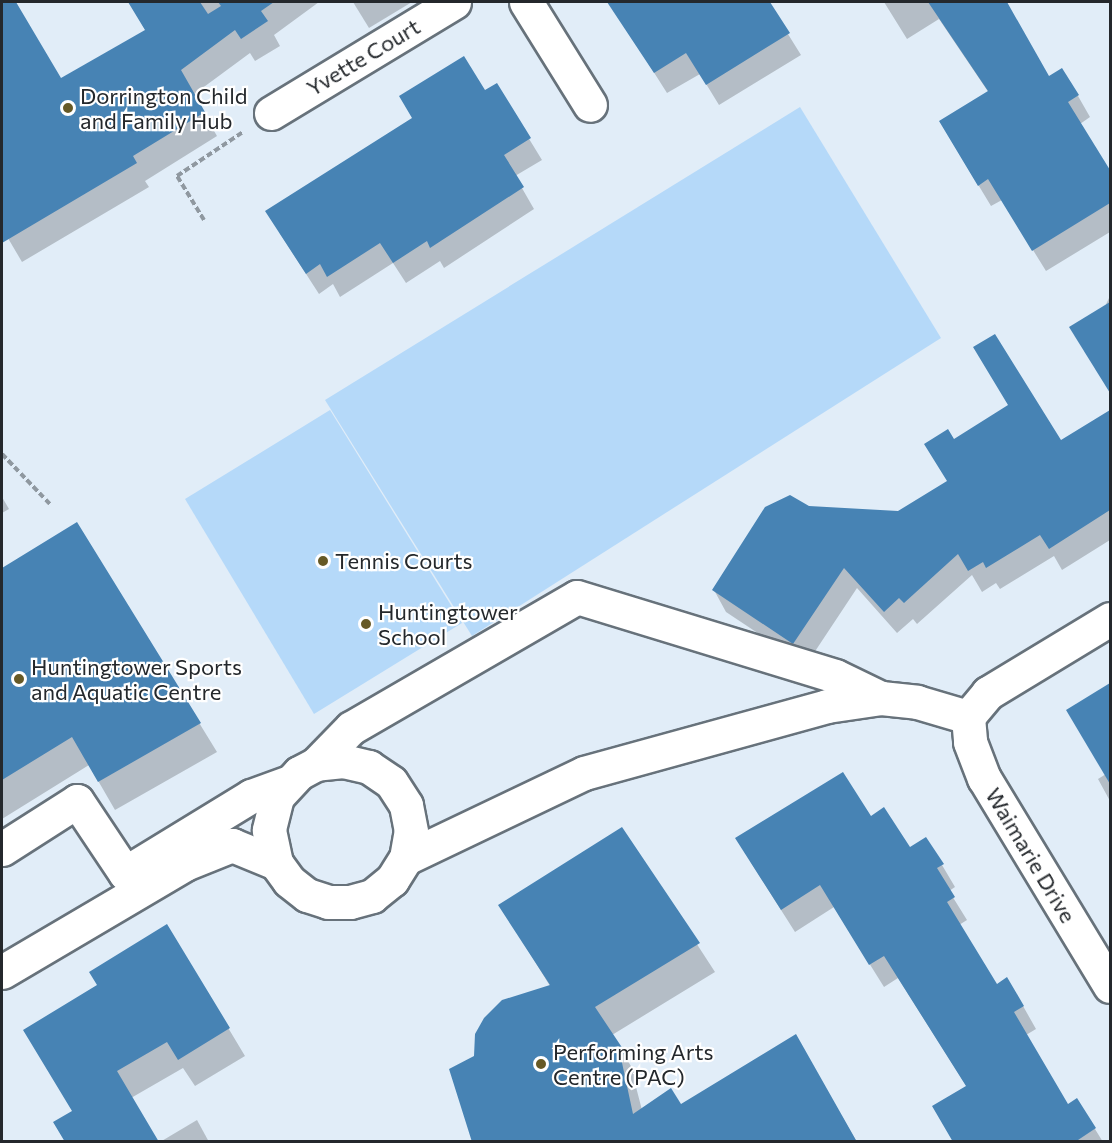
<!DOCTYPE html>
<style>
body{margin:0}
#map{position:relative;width:1112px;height:1143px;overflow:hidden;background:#e1edf8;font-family:Commissioner,sans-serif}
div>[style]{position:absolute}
.green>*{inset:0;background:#b5d9f9}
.shadow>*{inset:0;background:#0003}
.building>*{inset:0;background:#4783b4}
.path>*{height:4px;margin-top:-2px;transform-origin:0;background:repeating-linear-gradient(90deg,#8f98a0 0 6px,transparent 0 9px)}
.roads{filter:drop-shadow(2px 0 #67727b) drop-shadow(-2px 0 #67727b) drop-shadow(0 2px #67727b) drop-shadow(0 -2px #67727b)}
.minor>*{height:33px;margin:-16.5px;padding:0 16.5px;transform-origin:16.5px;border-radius:16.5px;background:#fff}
.dots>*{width:16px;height:16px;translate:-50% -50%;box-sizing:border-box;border:3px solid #fff;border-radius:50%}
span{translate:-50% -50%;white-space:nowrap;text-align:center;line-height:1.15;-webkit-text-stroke:4.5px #fff;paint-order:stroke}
.street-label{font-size:22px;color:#24282c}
.poi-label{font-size:22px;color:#24282c}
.left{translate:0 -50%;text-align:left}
.frame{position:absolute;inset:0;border:3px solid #24282c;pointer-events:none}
</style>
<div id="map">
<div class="green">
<div style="clip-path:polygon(800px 107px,941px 338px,472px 636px,325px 400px)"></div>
<div style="clip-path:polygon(330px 410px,462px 623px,314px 714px,185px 499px)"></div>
</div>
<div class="shadow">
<div style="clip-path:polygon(2px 2px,61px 80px,146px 31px,129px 2px,319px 2px,274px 35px,280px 46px,255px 61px,250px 53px,193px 95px,217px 136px,145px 181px,149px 187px,22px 262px,2px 228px)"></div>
<div style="clip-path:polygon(353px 2px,412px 2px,369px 28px)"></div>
<div style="clip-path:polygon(624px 2px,768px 2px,801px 55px,719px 105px,700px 74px,667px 93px,613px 8px)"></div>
<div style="clip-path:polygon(884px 2px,1006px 2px,1049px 78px,1078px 96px,1090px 117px,1080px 124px,1110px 173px,1110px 232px,1046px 271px,1002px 200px,991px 206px,953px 143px,989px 93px,939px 19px,907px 39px)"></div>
<div style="clip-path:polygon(496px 85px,542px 160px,515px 176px,534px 209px,444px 268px,440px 261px,406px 283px,393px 263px,340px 297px,333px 284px,319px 294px,279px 232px)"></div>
<div style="clip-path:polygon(1110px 296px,1110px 392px,1084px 350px)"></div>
<div style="clip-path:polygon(1110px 412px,1110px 540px,1062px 570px,1054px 556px,1000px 589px,996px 583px,982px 592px,972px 575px,917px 624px,913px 619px,897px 633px,857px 588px,806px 665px,726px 612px,714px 590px,808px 508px,899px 513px,948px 482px,954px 441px,1061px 442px)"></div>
<div style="clip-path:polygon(2px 497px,9px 509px,2px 513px)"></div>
<div style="clip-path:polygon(77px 524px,217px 752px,115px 810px,89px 765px,2px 819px,2px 570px)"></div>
<div style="clip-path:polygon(1110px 685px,1110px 801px,1098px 779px,1106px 774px,1068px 711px)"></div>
<div style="clip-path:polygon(870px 818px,909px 849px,942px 865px,955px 887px,949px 891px,967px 920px,959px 925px,996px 986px,1023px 1006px,1036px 1029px,1026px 1035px,1067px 1106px,1077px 1100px,1103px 1142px,955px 1142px,967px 1087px,898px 978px,884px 987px,834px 907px,795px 932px,750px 861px)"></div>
<div style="clip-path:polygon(622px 829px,715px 972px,612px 1035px,640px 1081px,636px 1087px,642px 1110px,680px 1106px,795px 1036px,857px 1142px,472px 1142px,475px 1057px,550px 986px,500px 905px)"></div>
<div style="clip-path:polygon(167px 926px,245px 1056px,195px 1086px,183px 1068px,131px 1098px,73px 1112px,99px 986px)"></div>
<div style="clip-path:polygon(197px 1120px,209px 1142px,160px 1142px)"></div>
</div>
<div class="building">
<div style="clip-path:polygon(2px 2px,16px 2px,61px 78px,145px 30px,128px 2px,200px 2px,208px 14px,221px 6px,218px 2px,274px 2px,261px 11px,268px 21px,241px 39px,235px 30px,181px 70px,205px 112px,133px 156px,137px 163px,2px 243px)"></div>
<div style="clip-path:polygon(607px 2px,770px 2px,790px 33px,706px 85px,686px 53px,654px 73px)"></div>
<div style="clip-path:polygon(928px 2px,1007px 2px,1049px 76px,1062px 68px,1079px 95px,1068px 102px,1110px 170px,1110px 203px,1032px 251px,988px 179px,978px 186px,939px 121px,988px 91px)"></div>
<div style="clip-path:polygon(464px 56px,485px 90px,497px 83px,531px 138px,504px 155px,524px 187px,430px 248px,427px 241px,393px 263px,380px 243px,327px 277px,320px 264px,306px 274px,265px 211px,412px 118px,399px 96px)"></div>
<div style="clip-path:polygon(1110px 302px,1110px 393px,1069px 327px)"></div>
<div style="clip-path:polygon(995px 334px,1061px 440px,1110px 410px,1110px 510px,1049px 549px,1040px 535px,986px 568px,983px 562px,968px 571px,958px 554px,904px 603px,899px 598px,884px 612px,844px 568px,793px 644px,712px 590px,765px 507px,790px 495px,809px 506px,898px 511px,947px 481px,924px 444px,948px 429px,954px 439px,1008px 405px,973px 347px)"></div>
<div style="clip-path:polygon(77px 522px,201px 723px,98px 782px,72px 737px,2px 780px,2px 568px)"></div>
<div style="clip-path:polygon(1110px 683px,1110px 784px,1066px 710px)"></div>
<div style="clip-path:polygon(843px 772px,871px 816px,884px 807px,910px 847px,926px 837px,944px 864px,937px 868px,955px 897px,947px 902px,997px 984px,1007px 977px,1024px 1006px,1014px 1012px,1068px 1104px,1077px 1098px,1096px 1128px,1075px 1142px,953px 1142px,932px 1106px,966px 1086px,884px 956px,869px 965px,820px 885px,781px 910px,735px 838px)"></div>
<div style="clip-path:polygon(622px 827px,700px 943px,595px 1007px,625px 1052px,621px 1058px,633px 1114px,671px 1088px,681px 1104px,796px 1034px,857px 1142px,472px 1142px,449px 1069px,474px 1056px,475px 1034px,484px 1018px,502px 1000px,550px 985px,498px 905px)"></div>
<div style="clip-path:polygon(167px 924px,230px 1028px,178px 1060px,167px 1042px,117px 1071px,159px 1142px,65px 1142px,53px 1122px,72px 1111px,23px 1030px,97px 985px,89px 972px)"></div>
</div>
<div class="path">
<div style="left:204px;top:220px;width:52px;rotate:-121.5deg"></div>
<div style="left:177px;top:176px;width:79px;rotate:-33.7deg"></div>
<div style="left:2px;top:454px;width:69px;rotate:46.2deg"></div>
</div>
<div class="roads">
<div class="minor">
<div style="left:526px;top:2px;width:121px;rotate:58.1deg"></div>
<div style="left:271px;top:113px;width:214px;rotate:-31.2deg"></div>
<div style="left:1110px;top:619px;width:143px;rotate:148.8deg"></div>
<div style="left:988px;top:693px;width:31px;rotate:130deg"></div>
<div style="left:968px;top:717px;width:25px;rotate:85deg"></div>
<div style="left:970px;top:742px;width:39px;rotate:69deg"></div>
<div style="left:984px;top:778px;width:243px;rotate:58.8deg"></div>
<div style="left:316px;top:764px;width:50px;rotate:-45.8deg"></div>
<div style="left:351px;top:728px;width:261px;rotate:-30.1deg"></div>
<div style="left:577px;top:597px;width:270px;rotate:17deg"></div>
<div style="left:835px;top:676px;width:51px;rotate:25.6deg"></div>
<div style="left:2px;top:849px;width:89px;rotate:-32.6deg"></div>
<div style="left:77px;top:801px;width:87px;rotate:56.3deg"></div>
<div style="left:125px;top:873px;width:148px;rotate:-31.4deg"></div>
<div style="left:251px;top:796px;width:38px;rotate:-20deg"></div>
<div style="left:406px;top:858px;width:27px;rotate:-80deg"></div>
<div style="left:411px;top:831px;width:26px;rotate:-101deg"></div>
<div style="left:406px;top:805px;width:27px;rotate:-123deg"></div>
<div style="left:391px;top:782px;width:27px;rotate:-146deg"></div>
<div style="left:369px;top:767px;width:27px;rotate:-167deg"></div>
<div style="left:343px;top:761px;width:27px;rotate:174deg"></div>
<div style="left:316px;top:764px;width:19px;rotate:152deg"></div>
<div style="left:299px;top:773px;width:33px;rotate:133deg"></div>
<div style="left:277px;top:797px;width:34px;rotate:104deg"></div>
<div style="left:269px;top:830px;width:34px;rotate:78deg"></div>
<div style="left:276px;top:863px;width:22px;rotate:54deg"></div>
<div style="left:289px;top:881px;width:23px;rotate:38deg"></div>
<div style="left:307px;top:895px;width:22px;rotate:18deg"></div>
<div style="left:328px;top:902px;width:22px"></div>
<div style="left:350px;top:902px;width:23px;rotate:-15deg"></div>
<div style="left:372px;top:896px;width:26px;rotate:-39deg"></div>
<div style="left:392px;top:880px;width:26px;rotate:-58deg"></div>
<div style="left:406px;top:858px;width:197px;rotate:-25.5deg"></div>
<div style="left:584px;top:773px;width:252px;rotate:-15.4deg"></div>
<div style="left:827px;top:706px;width:55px;rotate:-8.4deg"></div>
<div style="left:881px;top:698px;width:36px;rotate:6deg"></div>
<div style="left:917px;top:702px;width:53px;rotate:16.4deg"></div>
<div style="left:2px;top:972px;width:212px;rotate:-30.5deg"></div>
<div style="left:185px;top:864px;width:51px;rotate:-22deg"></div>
<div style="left:232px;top:845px;width:48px;rotate:22.2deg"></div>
</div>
</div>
<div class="dots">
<div style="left:68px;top:108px;background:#665926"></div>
<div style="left:323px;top:561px;background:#665926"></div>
<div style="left:366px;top:624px;background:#665926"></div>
<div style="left:19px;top:679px;background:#665926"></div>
<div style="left:541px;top:1064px;background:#665926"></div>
</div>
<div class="street-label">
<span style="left:363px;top:57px;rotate:-31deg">Yvette Court</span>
<span style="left:1031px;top:855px;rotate:59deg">Waimarie Drive</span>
</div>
<div class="poi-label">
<span class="left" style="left:80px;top:108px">Dorrington Child<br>and Family Hub</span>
<span class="left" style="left:335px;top:561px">Tennis Courts</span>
<span class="left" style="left:378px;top:624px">Huntingtower<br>School</span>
<span class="left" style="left:31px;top:679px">Huntingtower Sports<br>and Aquatic Centre</span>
<span class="left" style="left:553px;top:1064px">Performing Arts<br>Centre (PAC)</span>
</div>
<div class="frame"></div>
</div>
